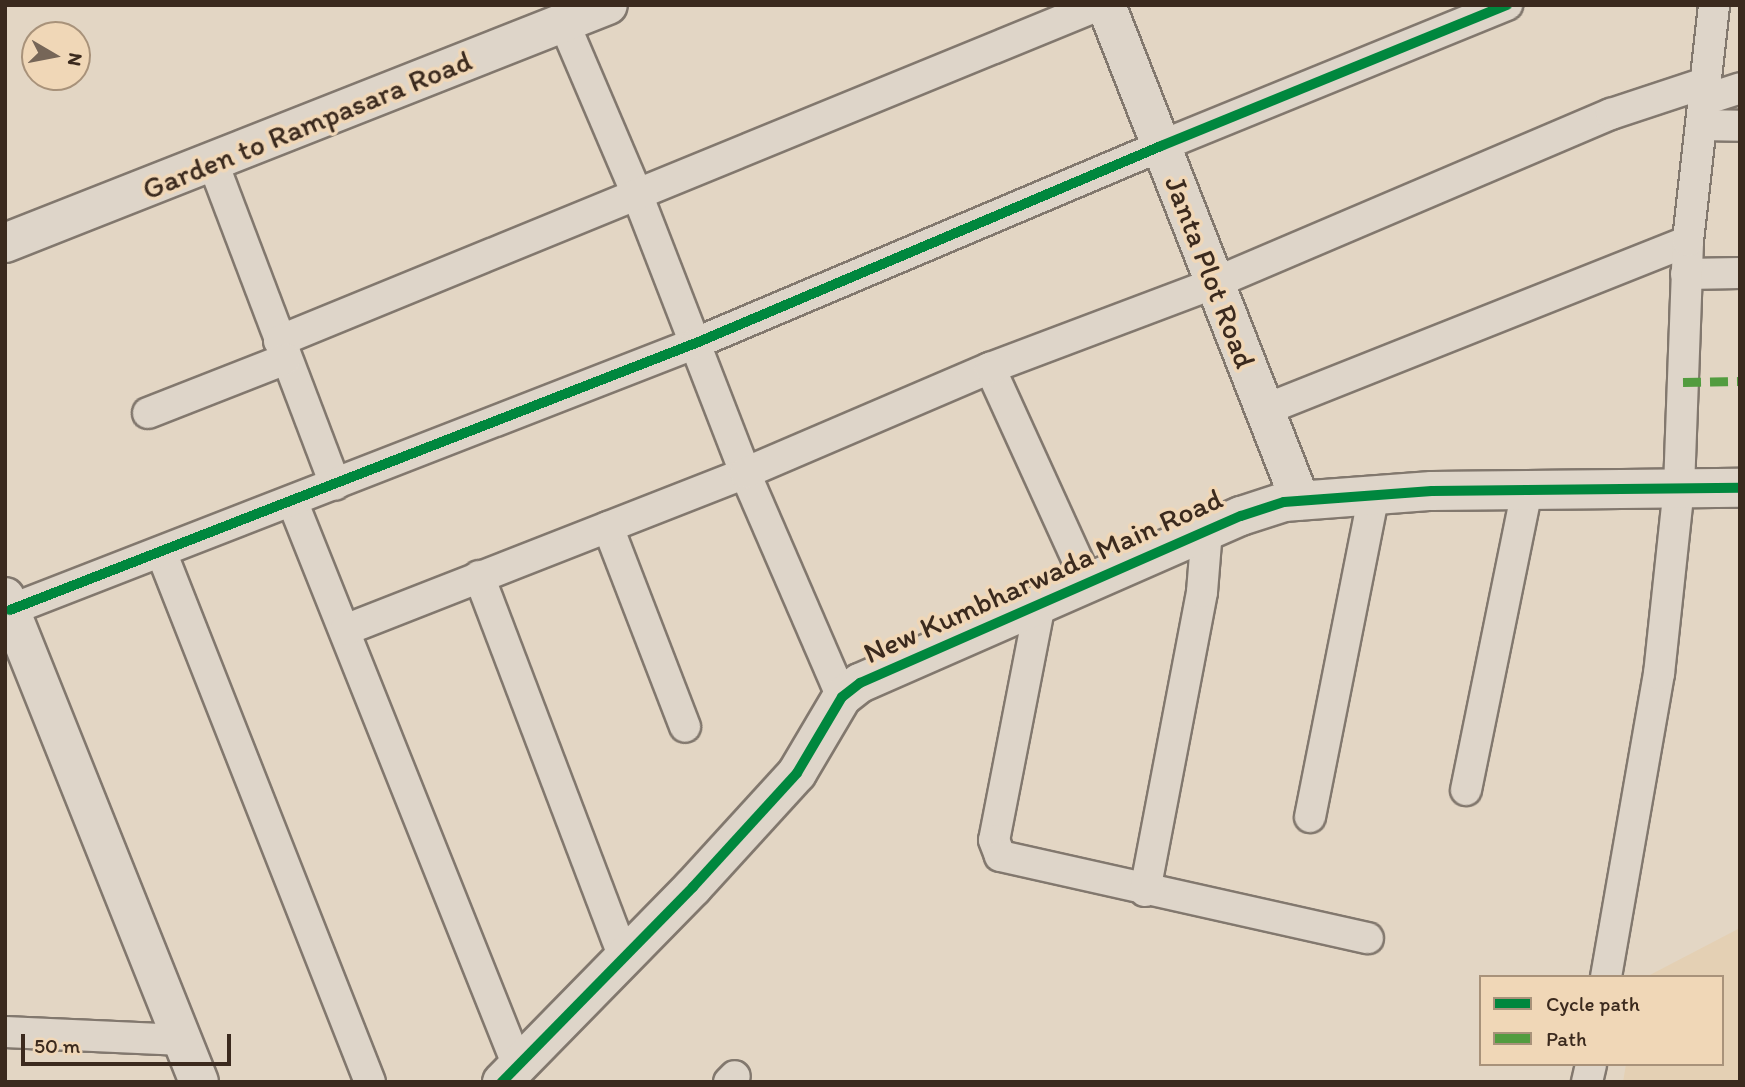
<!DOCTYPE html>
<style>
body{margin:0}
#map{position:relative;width:1745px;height:1087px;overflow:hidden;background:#e3d6c4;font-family:Itim,sans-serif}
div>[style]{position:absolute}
.built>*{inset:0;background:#e4d0b4}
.roads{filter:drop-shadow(2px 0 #82786e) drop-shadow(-2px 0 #82786e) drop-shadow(0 2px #82786e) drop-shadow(0 -2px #82786e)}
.minor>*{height:30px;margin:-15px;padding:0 15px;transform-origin:15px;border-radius:15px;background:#ded5c9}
.tertiary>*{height:38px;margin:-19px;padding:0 19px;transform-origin:19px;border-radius:19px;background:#ded5c9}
.secondary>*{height:38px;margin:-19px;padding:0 19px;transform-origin:19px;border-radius:19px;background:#ded5c9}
.quiet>*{height:9px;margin-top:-4.5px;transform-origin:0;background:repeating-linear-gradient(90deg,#529c3f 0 18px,transparent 0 27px)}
.cycleway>*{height:10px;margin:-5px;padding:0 5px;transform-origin:5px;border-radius:5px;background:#00873e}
span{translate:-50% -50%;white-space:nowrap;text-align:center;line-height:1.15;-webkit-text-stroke:7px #f0d7b7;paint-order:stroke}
.street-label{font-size:30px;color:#3b2a1e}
.frame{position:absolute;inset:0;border:7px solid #3b2a1e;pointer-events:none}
.legend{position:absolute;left:1479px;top:975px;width:245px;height:91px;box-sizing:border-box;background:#f0d7b7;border:2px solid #a8927a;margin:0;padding:9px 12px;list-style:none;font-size:21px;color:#3b2a1e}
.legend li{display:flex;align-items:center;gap:14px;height:35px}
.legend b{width:35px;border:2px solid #a8927a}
.north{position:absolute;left:21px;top:21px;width:70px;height:70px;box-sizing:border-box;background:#f0d7b7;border:2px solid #a8927a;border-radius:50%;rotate:100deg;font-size:19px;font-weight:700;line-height:28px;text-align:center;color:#3b2a1e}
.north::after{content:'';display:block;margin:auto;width:24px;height:32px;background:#766658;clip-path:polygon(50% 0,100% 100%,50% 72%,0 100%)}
.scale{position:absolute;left:21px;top:1034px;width:210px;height:32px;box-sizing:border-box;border:4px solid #3b2a1e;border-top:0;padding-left:9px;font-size:21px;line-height:24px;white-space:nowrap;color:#3b2a1e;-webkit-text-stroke:5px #f0d7b7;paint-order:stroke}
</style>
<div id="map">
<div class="built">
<div style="clip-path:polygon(1740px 928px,1740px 1082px,1623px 1082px,1626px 1064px,1722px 1064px,1722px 977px,1646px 977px)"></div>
</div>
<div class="roads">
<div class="minor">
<div style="left:564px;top:23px;width:186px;rotate:66.9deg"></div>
<div style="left:637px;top:194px;width:299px;rotate:68.8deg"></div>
<div style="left:745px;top:473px;width:244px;rotate:66.6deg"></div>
<div style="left:1704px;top:100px;width:38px;rotate:-18deg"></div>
<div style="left:1701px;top:125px;width:39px;rotate:1deg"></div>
<div style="left:213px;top:163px;width:344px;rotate:69.2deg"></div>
<div style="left:1686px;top:274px;width:54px;rotate:-1.1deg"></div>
<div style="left:279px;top:341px;width:886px;rotate:-22.28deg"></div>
<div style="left:990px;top:368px;width:236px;rotate:65.5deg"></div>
<div style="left:1264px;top:410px;width:456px;rotate:-21.7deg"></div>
<div style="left:148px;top:413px;width:148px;rotate:-21.4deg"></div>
<div style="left:293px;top:503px;width:606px;rotate:68.22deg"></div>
<div style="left:608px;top:527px;width:214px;rotate:68.9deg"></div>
<div style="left:162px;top:554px;width:567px;rotate:68.5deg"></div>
<div style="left:479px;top:576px;width:409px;rotate:69.2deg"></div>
<div style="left:1040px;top:604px;width:240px;rotate:101deg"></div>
<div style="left:994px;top:840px;width:17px;rotate:69deg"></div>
<div style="left:1000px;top:856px;width:377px;rotate:12.6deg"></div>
<div style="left:10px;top:610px;width:736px;rotate:-21.27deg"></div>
<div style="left:696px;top:343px;width:505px;rotate:-22.96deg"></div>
<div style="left:1161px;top:146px;width:374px;rotate:-22.2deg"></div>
<div style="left:345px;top:630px;width:430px;rotate:-21.4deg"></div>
<div style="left:745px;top:473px;width:267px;rotate:-23.2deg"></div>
<div style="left:990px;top:368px;width:237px;rotate:-20.7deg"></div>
<div style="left:1212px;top:284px;width:434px;rotate:-23.1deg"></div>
<div style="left:1611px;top:114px;width:99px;rotate:-18.3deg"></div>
<div style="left:1466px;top:790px;width:305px;rotate:-78.5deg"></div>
<div style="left:1310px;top:817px;width:329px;rotate:-78.8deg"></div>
<div style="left:1145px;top:891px;width:304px;rotate:-79.2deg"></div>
<div style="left:1202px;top:592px;width:62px;rotate:-85.4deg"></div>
<div style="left:1606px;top:977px;width:308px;rotate:-80.1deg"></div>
<div style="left:1659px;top:674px;width:187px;rotate:-83.9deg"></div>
<div style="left:1679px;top:488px;width:247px;rotate:-87.9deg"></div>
<div style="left:1688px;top:241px;width:237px;rotate:-83.7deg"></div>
<div style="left:5px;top:1032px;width:178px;rotate:2.6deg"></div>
<div style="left:729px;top:1082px;width:8px;rotate:-45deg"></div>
<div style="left:1587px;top:1082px;width:18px;rotate:-77deg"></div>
</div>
<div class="tertiary">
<div style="left:5px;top:597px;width:522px;rotate:68.2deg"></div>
<div style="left:502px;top:1082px;width:273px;rotate:-45.6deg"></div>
<div style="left:693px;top:887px;width:154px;rotate:-47.6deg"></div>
<div style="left:797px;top:773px;width:88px;rotate:-59.4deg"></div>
<div style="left:842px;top:697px;width:23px;rotate:-38deg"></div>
<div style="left:860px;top:683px;width:416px;rotate:-23.7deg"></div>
<div style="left:1241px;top:516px;width:45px;rotate:-18deg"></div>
<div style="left:1284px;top:502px;width:148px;rotate:-4.3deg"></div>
<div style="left:1432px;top:491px;width:308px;rotate:-0.6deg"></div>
</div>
<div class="secondary">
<div style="left:1106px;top:5px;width:532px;rotate:68.6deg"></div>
<div style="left:5px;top:243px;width:648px;rotate:-21.54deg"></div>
</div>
</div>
<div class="quiet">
<div style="left:1683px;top:382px;width:57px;rotate:-1deg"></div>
</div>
<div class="cycleway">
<div style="left:10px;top:610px;width:736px;rotate:-21.27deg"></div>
<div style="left:696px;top:343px;width:505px;rotate:-22.96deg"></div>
<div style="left:1161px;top:146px;width:374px;rotate:-22.2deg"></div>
<div style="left:502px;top:1082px;width:273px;rotate:-45.6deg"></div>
<div style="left:693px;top:887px;width:154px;rotate:-47.6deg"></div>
<div style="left:797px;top:773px;width:88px;rotate:-59.4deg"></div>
<div style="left:842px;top:697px;width:23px;rotate:-38deg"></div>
<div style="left:860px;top:683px;width:416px;rotate:-23.7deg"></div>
<div style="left:1241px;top:516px;width:45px;rotate:-18deg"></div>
<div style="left:1284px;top:502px;width:148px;rotate:-4.3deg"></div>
<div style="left:1432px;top:491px;width:308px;rotate:-0.6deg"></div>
</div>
<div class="street-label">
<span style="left:307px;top:125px;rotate:-22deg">Garden to Rampasara Road</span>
<span style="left:1210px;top:272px;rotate:69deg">Janta Plot Road</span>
<span style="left:1043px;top:576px;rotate:-24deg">New Kumbharwada Main Road</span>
</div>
<div class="frame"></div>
<ul class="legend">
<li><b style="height:9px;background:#00873e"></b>Cycle path</li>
<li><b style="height:9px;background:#529c3f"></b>Path</li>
</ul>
<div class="north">N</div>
<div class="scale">50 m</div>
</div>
